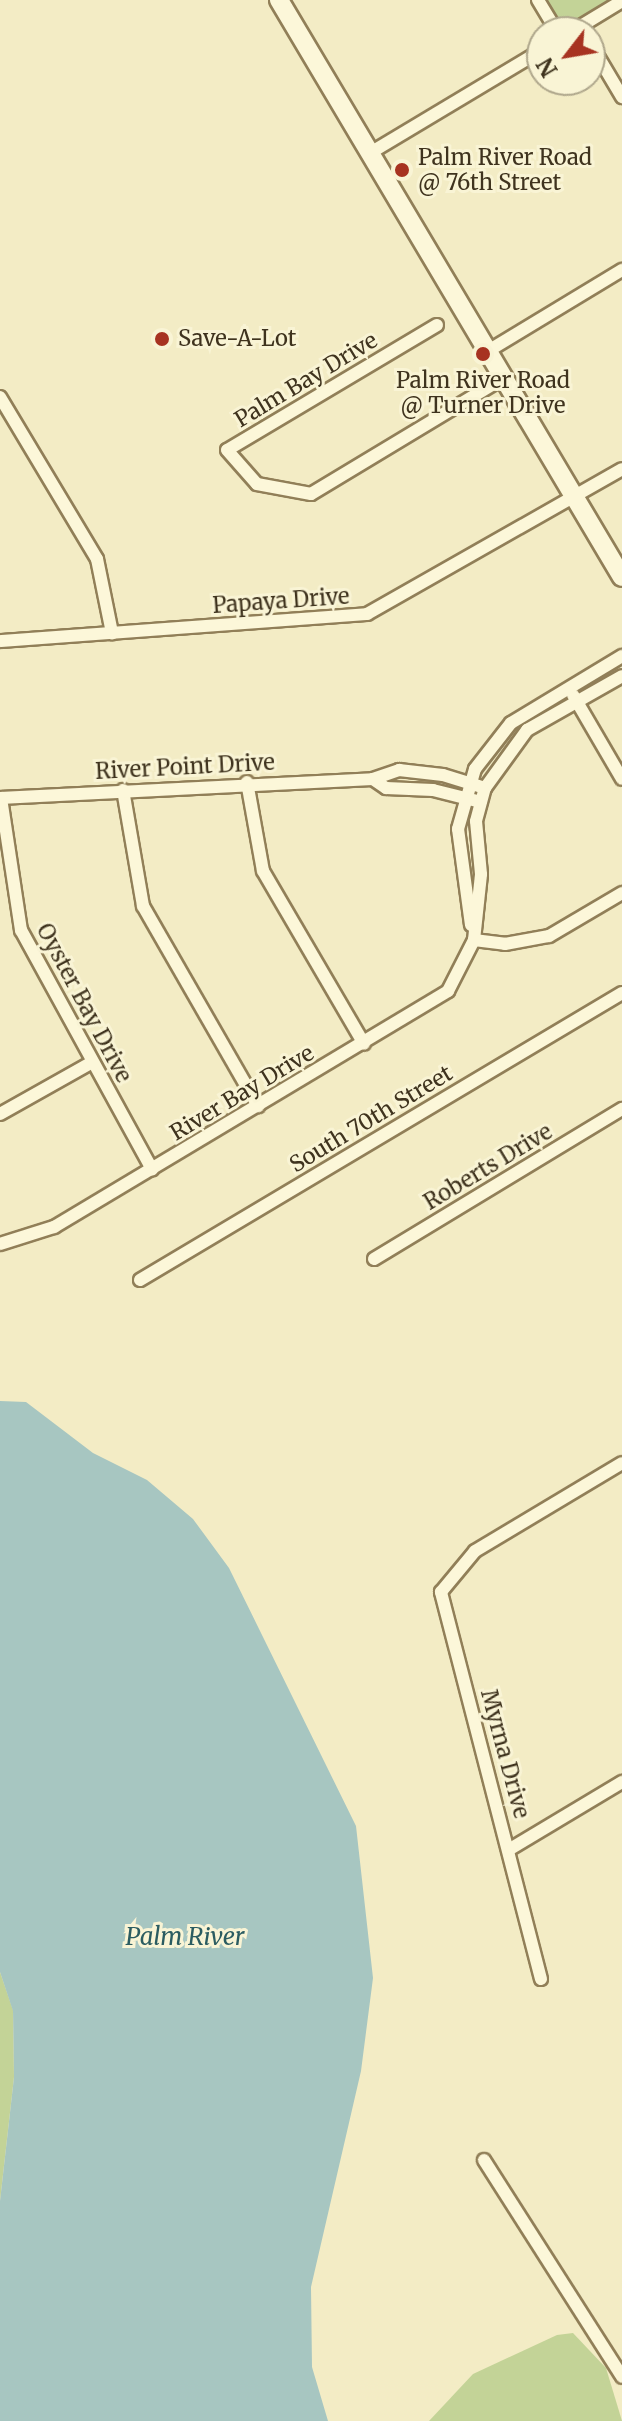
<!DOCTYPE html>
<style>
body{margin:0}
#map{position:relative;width:622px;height:2421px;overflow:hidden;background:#f3ecc5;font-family:Merriweather,serif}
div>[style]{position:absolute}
.green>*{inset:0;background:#c3d397}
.water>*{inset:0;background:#a7c6c1}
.roads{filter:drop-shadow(2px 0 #917f58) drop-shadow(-2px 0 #917f58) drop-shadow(0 2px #917f58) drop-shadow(0 -2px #917f58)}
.street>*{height:12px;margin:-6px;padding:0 6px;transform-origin:6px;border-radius:6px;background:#fcf7d9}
.secondary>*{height:18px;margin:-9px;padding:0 9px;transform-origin:9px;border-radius:9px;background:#fcf7d9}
.dots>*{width:22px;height:22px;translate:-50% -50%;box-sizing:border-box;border:4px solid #f9f4d5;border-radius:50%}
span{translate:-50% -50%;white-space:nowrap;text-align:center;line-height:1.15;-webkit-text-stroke:6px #f9f4d5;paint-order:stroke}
.poi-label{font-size:22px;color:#3f331e}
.left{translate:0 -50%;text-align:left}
.street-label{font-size:22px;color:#3f331e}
.water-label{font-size:24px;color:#2b5c61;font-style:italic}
.north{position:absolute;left:526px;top:16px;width:80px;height:80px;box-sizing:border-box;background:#f9f4d5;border:2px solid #afa78c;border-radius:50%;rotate:239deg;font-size:22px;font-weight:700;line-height:32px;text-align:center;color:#3f331e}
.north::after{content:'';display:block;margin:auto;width:28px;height:36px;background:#a73321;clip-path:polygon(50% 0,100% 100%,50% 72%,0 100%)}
</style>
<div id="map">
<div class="green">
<div style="clip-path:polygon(547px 0,622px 0,566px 32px)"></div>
<div style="clip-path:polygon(0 1972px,13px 2010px,14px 2077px,0 2201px)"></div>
<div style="clip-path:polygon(573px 2333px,606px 2368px,622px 2421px,429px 2421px,473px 2374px,557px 2335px)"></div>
</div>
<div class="water">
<div style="clip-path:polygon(0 1401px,26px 1402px,93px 1453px,147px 1480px,193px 1519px,229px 1568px,356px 1826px,373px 1978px,361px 2071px,311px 2287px,312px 2367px,328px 2421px,0 2421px,0 2201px,14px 2077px,13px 2011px,0 1972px)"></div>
</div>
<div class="roads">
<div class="street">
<div style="left:538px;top:0;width:37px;rotate:59deg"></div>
<div style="left:571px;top:32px;width:60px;rotate:-31.3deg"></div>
<div style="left:590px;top:43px;width:63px;rotate:59.3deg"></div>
<div style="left:370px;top:153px;width:200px;rotate:-30.9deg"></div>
<div style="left:437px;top:325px;width:244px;rotate:149.2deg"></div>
<div style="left:227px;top:450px;width:45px;rotate:48.6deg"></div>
<div style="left:257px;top:484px;width:55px;rotate:10.5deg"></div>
<div style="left:311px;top:494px;width:224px;rotate:-31.1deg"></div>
<div style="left:488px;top:351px;width:157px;rotate:-31.2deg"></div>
<div style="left:0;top:397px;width:189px;rotate:59.1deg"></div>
<div style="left:97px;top:559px;width:76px;rotate:78.5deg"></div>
<div style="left:0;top:641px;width:368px;rotate:-4.2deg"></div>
<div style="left:367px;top:614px;width:293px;rotate:-29.6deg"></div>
<div style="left:573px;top:695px;width:97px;rotate:59.7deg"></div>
<div style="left:373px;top:779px;width:16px;rotate:35deg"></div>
<div style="left:386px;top:788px;width:47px;rotate:2.4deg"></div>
<div style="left:433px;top:790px;width:49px;rotate:14deg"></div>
<div style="left:247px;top:782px;width:90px;rotate:79.8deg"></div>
<div style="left:263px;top:871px;width:200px;rotate:59.7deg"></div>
<div style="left:123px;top:790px;width:118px;rotate:80.2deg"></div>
<div style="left:143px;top:906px;width:231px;rotate:60.1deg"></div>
<div style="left:0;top:798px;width:373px;rotate:-2.9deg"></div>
<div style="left:373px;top:779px;width:28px;rotate:-19deg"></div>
<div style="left:399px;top:770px;width:44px;rotate:6.5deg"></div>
<div style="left:443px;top:775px;width:44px;rotate:17.2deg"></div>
<div style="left:1px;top:798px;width:134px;rotate:81.4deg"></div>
<div style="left:21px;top:930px;width:273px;rotate:61.3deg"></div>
<div style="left:471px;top:925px;width:97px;rotate:-97.7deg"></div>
<div style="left:458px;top:829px;width:62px;rotate:-74.2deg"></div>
<div style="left:475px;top:769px;width:58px;rotate:-52deg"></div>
<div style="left:511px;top:723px;width:130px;rotate:-31.1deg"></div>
<div style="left:474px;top:940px;width:31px;rotate:7deg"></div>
<div style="left:505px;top:944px;width:45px;rotate:-10.3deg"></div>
<div style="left:549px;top:936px;width:85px;rotate:-30.5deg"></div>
<div style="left:0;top:1114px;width:104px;rotate:-29.3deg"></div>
<div style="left:0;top:1244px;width:57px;rotate:-17.5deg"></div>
<div style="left:54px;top:1227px;width:459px;rotate:-30.9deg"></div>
<div style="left:448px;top:991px;width:57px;rotate:-63deg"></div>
<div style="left:474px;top:940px;width:66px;rotate:-83.9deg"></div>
<div style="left:481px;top:874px;width:53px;rotate:-95.4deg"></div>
<div style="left:476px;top:821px;width:34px;rotate:-75deg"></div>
<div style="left:485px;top:788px;width:72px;rotate:-54.1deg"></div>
<div style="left:527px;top:730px;width:109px;rotate:-29.6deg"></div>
<div style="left:374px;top:1259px;width:290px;rotate:-31.2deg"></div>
<div style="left:140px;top:1280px;width:561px;rotate:-30.77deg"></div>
<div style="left:510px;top:1849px;width:131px;rotate:-30.9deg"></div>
<div style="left:541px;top:1979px;width:400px;rotate:-104.5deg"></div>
<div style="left:441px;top:1592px;width:53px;rotate:-50.3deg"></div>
<div style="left:475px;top:1551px;width:171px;rotate:-30.9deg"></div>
<div style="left:484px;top:2160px;width:257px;rotate:57.5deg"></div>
</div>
<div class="secondary">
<div style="left:279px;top:0;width:671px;rotate:59.27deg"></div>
</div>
</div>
<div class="dots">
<div style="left:402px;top:170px;background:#a73321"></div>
<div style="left:162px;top:339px;background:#a73321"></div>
<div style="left:483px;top:354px;background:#a73321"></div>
</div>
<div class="poi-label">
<span class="left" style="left:418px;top:170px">Palm River Road<br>@ 76th Street</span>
<span class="left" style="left:178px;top:339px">Save-A-Lot</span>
<span style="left:483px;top:393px">Palm River Road<br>@ Turner Drive</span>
</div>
<div class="street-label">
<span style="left:306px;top:380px;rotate:-31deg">Palm Bay Drive</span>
<span style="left:281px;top:601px;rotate:-4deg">Papaya Drive</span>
<span style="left:185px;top:767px;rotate:-3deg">River Point Drive</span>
<span style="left:84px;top:1003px;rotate:62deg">Oyster Bay Drive</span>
<span style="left:242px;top:1093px;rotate:-31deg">River Bay Drive</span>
<span style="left:371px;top:1119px;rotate:-31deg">South 70th Street</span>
<span style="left:488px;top:1167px;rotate:-31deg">Roberts Drive</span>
<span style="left:505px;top:1754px;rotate:75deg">Myrna Drive</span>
</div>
<div class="water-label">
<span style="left:185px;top:1937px">Palm River</span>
</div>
<div class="north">N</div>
</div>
